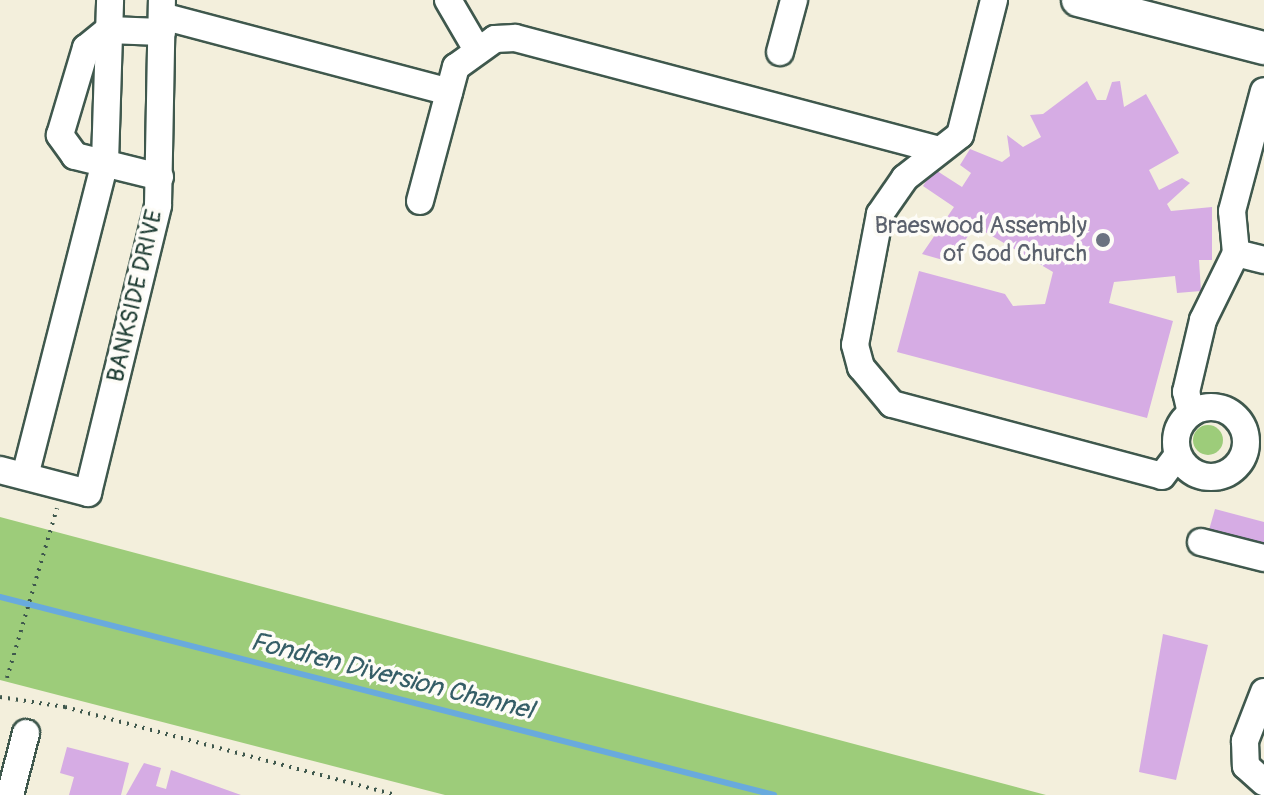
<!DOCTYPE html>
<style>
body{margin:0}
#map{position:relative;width:1264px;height:795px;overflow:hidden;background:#f3efdc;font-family:Pangolin,sans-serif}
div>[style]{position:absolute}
.green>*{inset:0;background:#9dcc7a}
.round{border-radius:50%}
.stream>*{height:6px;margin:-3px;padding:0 3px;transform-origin:3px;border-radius:3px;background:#69aadd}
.building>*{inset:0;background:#d6ace4}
.path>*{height:4px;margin-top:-2px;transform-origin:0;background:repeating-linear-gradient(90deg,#3f584d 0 2px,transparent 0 8px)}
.roads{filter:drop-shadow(2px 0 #3f584d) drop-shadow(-2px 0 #3f584d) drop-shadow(0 2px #3f584d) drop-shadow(0 -2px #3f584d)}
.minor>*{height:26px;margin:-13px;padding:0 13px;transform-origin:13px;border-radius:13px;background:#fff}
.minor>.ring{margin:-13px;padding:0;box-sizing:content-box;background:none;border:26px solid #fff;border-radius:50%}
.major>*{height:32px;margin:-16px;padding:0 16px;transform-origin:16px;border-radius:16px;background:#fff}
.dots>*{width:22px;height:22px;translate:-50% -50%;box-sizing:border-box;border:4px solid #fdfcf7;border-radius:50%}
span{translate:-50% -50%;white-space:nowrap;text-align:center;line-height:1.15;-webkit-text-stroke:7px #fdfcf7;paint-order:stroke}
.worship-label{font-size:24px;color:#5b616d}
.right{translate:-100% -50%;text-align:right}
.street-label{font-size:24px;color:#1f3d34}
.water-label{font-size:26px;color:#355e67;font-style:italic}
</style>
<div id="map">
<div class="green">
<div class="round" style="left:1193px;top:425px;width:30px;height:30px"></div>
<div style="clip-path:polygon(0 517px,1046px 795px,445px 795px,0 680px)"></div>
</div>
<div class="stream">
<div style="left:0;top:597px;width:799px;rotate:14.35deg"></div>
</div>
<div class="building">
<div style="clip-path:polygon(1087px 81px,1097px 100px,1106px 100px,1112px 82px,1120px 81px,1124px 107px,1146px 94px,1179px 153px,1149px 170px,1159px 190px,1182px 178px,1190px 183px,1167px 204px,1171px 211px,1212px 207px,1212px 260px,1199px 260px,1201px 291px,1177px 293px,1175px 276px,1114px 282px,1109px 303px,1173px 321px,1147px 418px,897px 352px,919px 271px,1005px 294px,1013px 306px,1045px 304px,1053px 272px,975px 226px,950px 262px,922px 254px,954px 207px,923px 186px,934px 169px,962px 187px,971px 173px,960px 165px,970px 149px,1002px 162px,1010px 156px,1007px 135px,1023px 147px,1041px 137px,1030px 115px,1043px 114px)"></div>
<div style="clip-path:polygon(1215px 509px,1264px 522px,1264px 544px,1209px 530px)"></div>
<div style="clip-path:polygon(1163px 634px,1208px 645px,1176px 780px,1139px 772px)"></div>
<div style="clip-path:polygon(67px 747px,129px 763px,121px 795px,69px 795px,74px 777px,60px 773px)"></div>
<div style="clip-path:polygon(144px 763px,161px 768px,156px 786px,166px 789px,171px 770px,241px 795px,126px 795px)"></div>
</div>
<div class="path">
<div style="left:7px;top:678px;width:177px;rotate:-73.6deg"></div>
<div style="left:0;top:697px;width:66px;rotate:8.7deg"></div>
<div style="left:65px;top:707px;width:342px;rotate:14.9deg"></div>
</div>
<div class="roads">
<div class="minor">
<div style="left:448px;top:0;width:56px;rotate:59.7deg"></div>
<div style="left:994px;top:0;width:139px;rotate:104.1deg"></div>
<div style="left:960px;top:135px;width:70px;rotate:142deg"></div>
<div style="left:905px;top:178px;width:44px;rotate:124.8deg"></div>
<div style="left:880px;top:214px;width:133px;rotate:100.8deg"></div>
<div style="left:855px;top:345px;width:23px;rotate:75deg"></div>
<div style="left:861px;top:367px;width:48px;rotate:50deg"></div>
<div style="left:892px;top:404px;width:279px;rotate:14.9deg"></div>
<div style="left:1162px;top:476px;width:26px;rotate:-53deg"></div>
<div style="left:162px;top:16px;width:297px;rotate:14.8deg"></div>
<div style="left:780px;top:52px;width:54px;rotate:-74.9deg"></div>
<div style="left:160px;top:177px;width:88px;rotate:-166.1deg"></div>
<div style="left:75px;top:156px;width:26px;rotate:-126deg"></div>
<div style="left:60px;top:135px;width:91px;rotate:-73.4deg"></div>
<div style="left:86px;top:48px;width:28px;rotate:-39deg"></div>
<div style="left:108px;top:30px;width:54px;rotate:2.1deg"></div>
<div style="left:420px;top:201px;width:139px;rotate:-75deg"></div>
<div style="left:456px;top:67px;width:48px;rotate:-35.7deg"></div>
<div style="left:495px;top:39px;width:20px;rotate:-3deg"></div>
<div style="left:515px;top:38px;width:433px;rotate:14.8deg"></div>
<div style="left:1236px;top:253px;width:29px;rotate:14deg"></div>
<div class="ring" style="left:1176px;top:407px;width:44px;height:44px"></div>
<div style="left:1191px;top:413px;width:22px;rotate:-103deg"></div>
<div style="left:1186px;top:392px;width:74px;rotate:-76.7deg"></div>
<div style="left:1203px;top:320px;width:75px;rotate:-63.8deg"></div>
<div style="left:1236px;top:253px;width:42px;rotate:-95.4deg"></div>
<div style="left:1232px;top:211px;width:124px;rotate:-75.1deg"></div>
<div style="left:0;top:470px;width:91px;rotate:14.6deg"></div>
<div style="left:88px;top:493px;width:296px;rotate:-76.3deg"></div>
<div style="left:158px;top:205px;width:205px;rotate:-88.9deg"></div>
<div style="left:25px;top:476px;width:324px;rotate:-75.7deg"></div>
<div style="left:105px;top:162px;width:162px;rotate:-88.2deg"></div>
<div style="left:1201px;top:542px;width:65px;rotate:14.3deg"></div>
<div style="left:1264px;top:692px;width:53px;rotate:111.2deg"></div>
<div style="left:1245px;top:741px;width:25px;rotate:88deg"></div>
<div style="left:1246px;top:766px;width:24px;rotate:42deg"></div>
<div style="left:10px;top:795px;width:64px;rotate:-75.5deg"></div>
</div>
<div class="major">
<div style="left:1078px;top:0;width:192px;rotate:14.5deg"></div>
</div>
</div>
<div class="dots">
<div style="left:1103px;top:240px;background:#6b7280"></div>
</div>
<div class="worship-label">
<span class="right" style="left:1087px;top:240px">Braeswood Assembly<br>of God Church</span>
</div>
<div class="street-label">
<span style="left:135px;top:296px;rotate:-77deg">BANKSIDE DRIVE</span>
</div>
<div class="water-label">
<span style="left:392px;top:677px;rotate:14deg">Fondren Diversion Channel</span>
</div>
</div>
